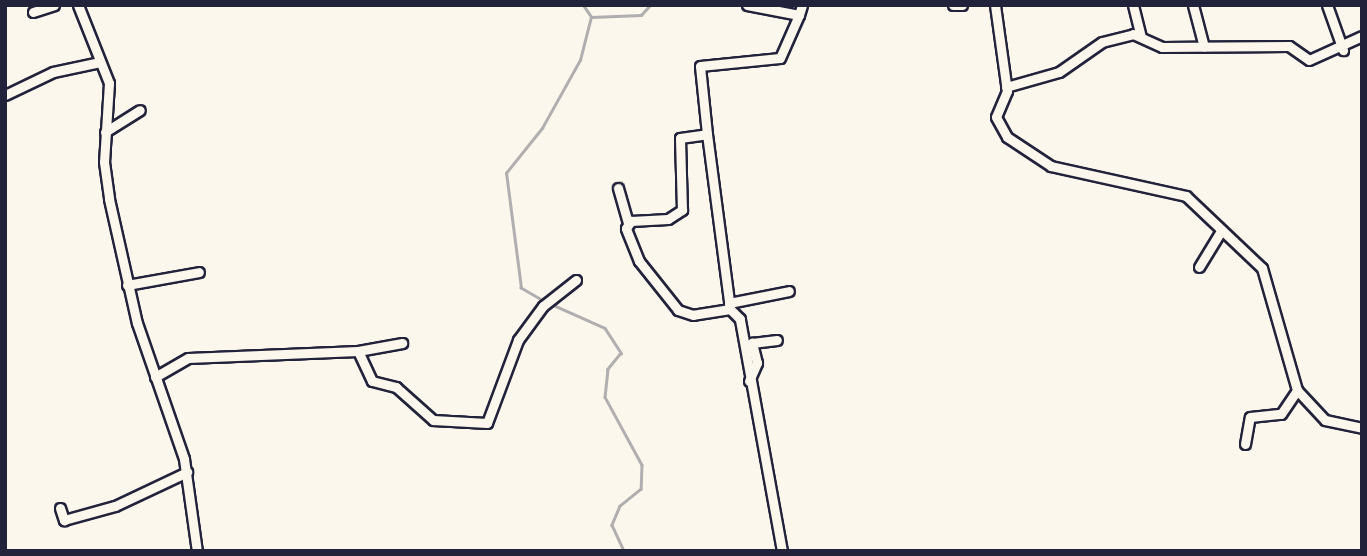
<!DOCTYPE html>
<style>
body{margin:0}
#map{position:relative;width:1367px;height:556px;overflow:hidden;background:#fbf7ec;font-family:Sriracha,sans-serif}
div>[style]{position:absolute}
.stream>*{height:2.5px;margin:-1.25px;padding:0 1.25px;transform-origin:1.25px;border-radius:1.25px;background:#b1aeb0}
.roads{filter:drop-shadow(2px 0 #22223b) drop-shadow(-2px 0 #22223b) drop-shadow(0 2px #22223b) drop-shadow(0 -2px #22223b)}
.minor>*{height:9px;margin:-4.5px;padding:0 4.5px;transform-origin:4.5px;border-radius:4.5px;background:#fbf7ec}
span{translate:-50% -50%;white-space:nowrap;text-align:center;line-height:1.15;-webkit-text-stroke:7px #fbf7ec;paint-order:stroke}
.frame{position:absolute;inset:0;border:7px solid #22223b;pointer-events:none}
</style>
<div id="map">
<div class="stream">
<div style="left:591px;top:17px;width:50px;rotate:-2.3deg"></div>
<div style="left:641px;top:15px;width:13px;rotate:-48deg"></div>
<div style="left:545px;top:302px;width:28px;rotate:-150deg"></div>
<div style="left:521px;top:288px;width:116px;rotate:-97.4deg"></div>
<div style="left:506px;top:173px;width:58px;rotate:-51.3deg"></div>
<div style="left:542px;top:128px;width:78px;rotate:-60.8deg"></div>
<div style="left:580px;top:60px;width:44px;rotate:-75.7deg"></div>
<div style="left:591px;top:17px;width:14px;rotate:-124deg"></div>
<div style="left:551px;top:304px;width:59px;rotate:24deg"></div>
<div style="left:605px;top:328px;width:30px;rotate:57deg"></div>
<div style="left:621px;top:353px;width:21px;rotate:129deg"></div>
<div style="left:608px;top:369px;width:28px;rotate:96deg"></div>
<div style="left:605px;top:397px;width:77px;rotate:61.4deg"></div>
<div style="left:642px;top:465px;width:24px;rotate:92deg"></div>
<div style="left:641px;top:489px;width:27px;rotate:141deg"></div>
<div style="left:620px;top:506px;width:21px;rotate:113deg"></div>
<div style="left:612px;top:525px;width:29px;rotate:65deg"></div>
</div>
<div class="roads">
<div class="minor">
<div style="left:78px;top:5px;width:84px;rotate:68.3deg"></div>
<div style="left:109px;top:83px;width:79px;rotate:93.6deg"></div>
<div style="left:104px;top:162px;width:37px;rotate:82deg"></div>
<div style="left:109px;top:199px;width:127px;rotate:77.3deg"></div>
<div style="left:137px;top:323px;width:144px;rotate:70.9deg"></div>
<div style="left:184px;top:459px;width:93px;rotate:82deg"></div>
<div style="left:747px;top:5px;width:53px;rotate:10.9deg"></div>
<div style="left:799px;top:15px;width:10px;rotate:-73deg"></div>
<div style="left:953px;top:5px;width:9px"></div>
<div style="left:995px;top:5px;width:87px;rotate:82.1deg"></div>
<div style="left:1007px;top:91px;width:28px;rotate:113deg"></div>
<div style="left:996px;top:117px;width:23px;rotate:61deg"></div>
<div style="left:1007px;top:137px;width:53px;rotate:33.4deg"></div>
<div style="left:1051px;top:166px;width:138px;rotate:12.5deg"></div>
<div style="left:1186px;top:196px;width:105px;rotate:43.5deg"></div>
<div style="left:1262px;top:268px;width:127px;rotate:74deg"></div>
<div style="left:1297px;top:390px;width:41px;rotate:47deg"></div>
<div style="left:1325px;top:420px;width:38px;rotate:12deg"></div>
<div style="left:1133px;top:5px;width:33px;rotate:76deg"></div>
<div style="left:1193px;top:5px;width:43px;rotate:75.3deg"></div>
<div style="left:1327px;top:5px;width:48px;rotate:70.4deg"></div>
<div style="left:33px;top:12px;width:22px;rotate:-18deg"></div>
<div style="left:1006px;top:87px;width:55px;rotate:-15.8deg"></div>
<div style="left:1059px;top:72px;width:52px;rotate:-34.9deg"></div>
<div style="left:1102px;top:42px;width:32px;rotate:-14deg"></div>
<div style="left:1133px;top:34px;width:32px;rotate:24deg"></div>
<div style="left:1162px;top:47px;width:127px;rotate:-0.5deg"></div>
<div style="left:1289px;top:46px;width:24px;rotate:35deg"></div>
<div style="left:1309px;top:60px;width:58px;rotate:-24.4deg"></div>
<div style="left:5px;top:95px;width:53px;rotate:-25.6deg"></div>
<div style="left:53px;top:72px;width:48px;rotate:-12deg"></div>
<div style="left:105px;top:132px;width:41px;rotate:-32.2deg"></div>
<div style="left:707px;top:134px;width:177px;rotate:82.5deg"></div>
<div style="left:618px;top:188px;width:36px;rotate:74deg"></div>
<div style="left:1199px;top:267px;width:42px;rotate:-58.6deg"></div>
<div style="left:127px;top:285px;width:73px;rotate:-10.2deg"></div>
<div style="left:729px;top:303px;width:61px;rotate:-11.3deg"></div>
<div style="left:358px;top:351px;width:45px;rotate:-10.3deg"></div>
<div style="left:155px;top:377px;width:38px;rotate:-30deg"></div>
<div style="left:188px;top:358px;width:170px;rotate:-2.4deg"></div>
<div style="left:358px;top:351px;width:33px;rotate:65deg"></div>
<div style="left:372px;top:381px;width:25px;rotate:14deg"></div>
<div style="left:396px;top:387px;width:50px;rotate:41.7deg"></div>
<div style="left:433px;top:420px;width:54px;rotate:3.2deg"></div>
<div style="left:487px;top:423px;width:89px;rotate:-69.5deg"></div>
<div style="left:518px;top:340px;width:42px;rotate:-53.7deg"></div>
<div style="left:543px;top:306px;width:42px;rotate:-38.2deg"></div>
<div style="left:749px;top:381px;width:20px;rotate:-66deg"></div>
<div style="left:757px;top:363px;width:21px;rotate:-104deg"></div>
<div style="left:752px;top:343px;width:25px;rotate:-7deg"></div>
<div style="left:1245px;top:444px;width:27px;rotate:-80deg"></div>
<div style="left:1250px;top:417px;width:31px;rotate:-6deg"></div>
<div style="left:1281px;top:414px;width:29px;rotate:-56deg"></div>
<div style="left:60px;top:508px;width:13px;rotate:72deg"></div>
<div style="left:64px;top:520px;width:53px;rotate:-15.4deg"></div>
<div style="left:115px;top:506px;width:80px;rotate:-25.3deg"></div>
<div style="left:782px;top:551px;width:236px;rotate:-100.3deg"></div>
<div style="left:740px;top:319px;width:14px;rotate:-135deg"></div>
<div style="left:730px;top:309px;width:37px;rotate:171deg"></div>
<div style="left:693px;top:315px;width:16px;rotate:-162deg"></div>
<div style="left:678px;top:310px;width:63px;rotate:-128.5deg"></div>
<div style="left:639px;top:261px;width:35px;rotate:-112deg"></div>
<div style="left:626px;top:228px;width:9px;rotate:-54deg"></div>
<div style="left:631px;top:221px;width:37px;rotate:-3deg"></div>
<div style="left:668px;top:219px;width:17px;rotate:-33deg"></div>
<div style="left:682px;top:210px;width:72px;rotate:-91.6deg"></div>
<div style="left:680px;top:138px;width:27px;rotate:-8deg"></div>
<div style="left:707px;top:134px;width:68px;rotate:-95.9deg"></div>
<div style="left:700px;top:66px;width:80px;rotate:-5.7deg"></div>
<div style="left:780px;top:58px;width:47px;rotate:-66.2deg"></div>
</div>
</div>
<div class="frame"></div>
</div>
